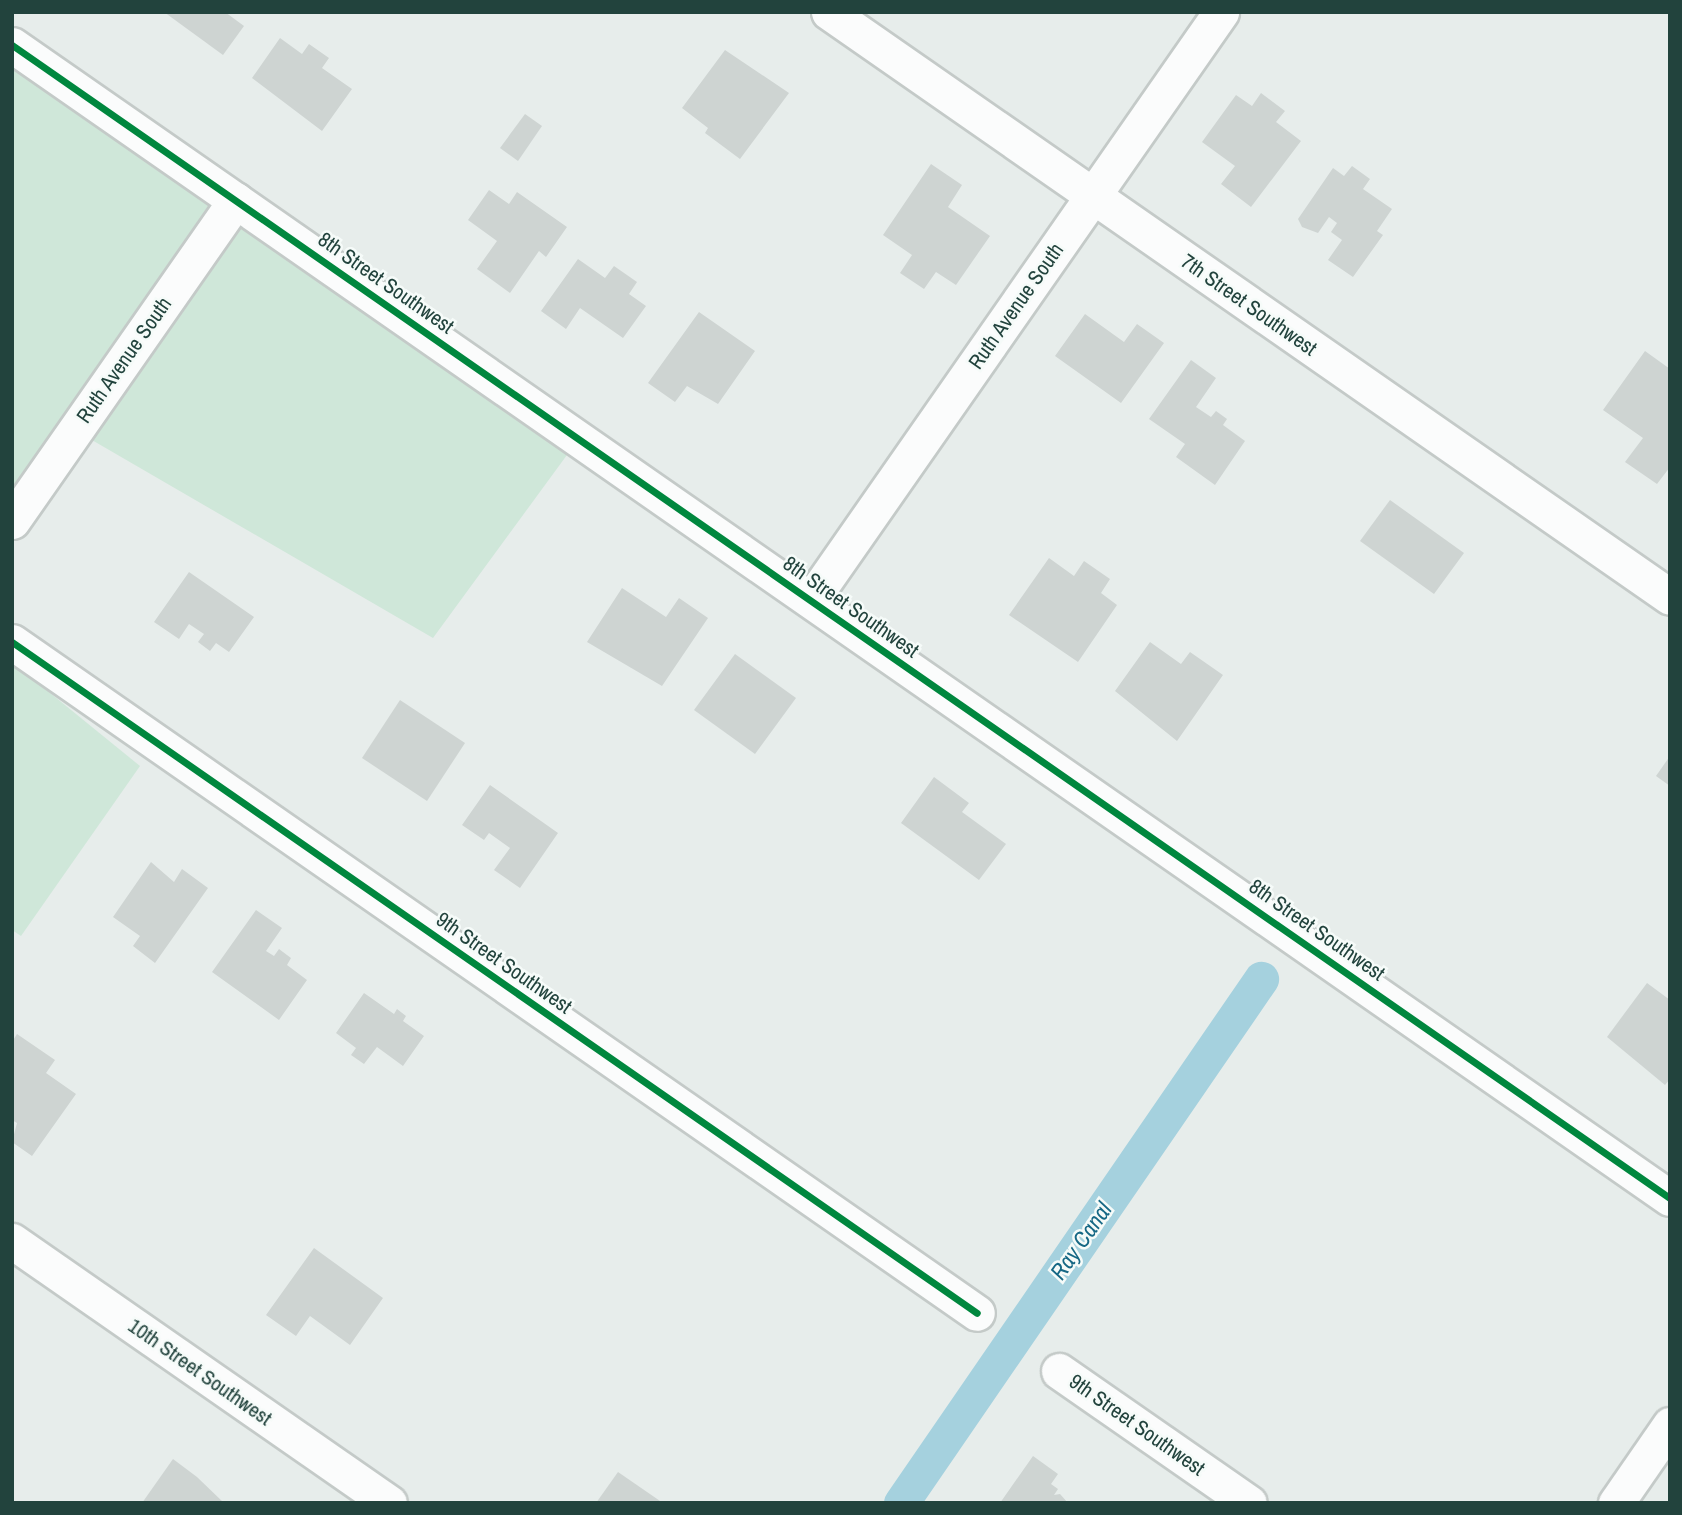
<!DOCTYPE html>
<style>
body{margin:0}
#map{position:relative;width:1682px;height:1515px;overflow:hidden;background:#e7edeb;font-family:"Archivo Narrow",sans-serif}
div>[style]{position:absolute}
.green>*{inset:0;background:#cfe7d9}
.canal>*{height:35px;margin:-17.5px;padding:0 17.5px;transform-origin:17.5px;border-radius:17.5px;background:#a5d1de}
.building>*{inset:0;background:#ced4d2}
.roads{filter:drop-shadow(2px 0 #c4cac8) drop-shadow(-2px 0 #c4cac8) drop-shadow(0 2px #c4cac8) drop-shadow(0 -2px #c4cac8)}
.street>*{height:35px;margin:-17.5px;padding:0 17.5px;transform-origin:17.5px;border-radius:17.5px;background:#fbfcfc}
.cycleway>*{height:7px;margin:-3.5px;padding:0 3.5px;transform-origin:3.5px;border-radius:3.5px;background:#00873e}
span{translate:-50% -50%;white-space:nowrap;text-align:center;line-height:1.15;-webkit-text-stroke:5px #f6fbf9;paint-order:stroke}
.street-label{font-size:21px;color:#22433d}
.water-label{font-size:23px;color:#166885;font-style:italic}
.frame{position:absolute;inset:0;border:14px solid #22433d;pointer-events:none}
</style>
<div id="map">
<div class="green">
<div style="clip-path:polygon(12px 40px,575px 444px,433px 638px,85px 436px,12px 533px)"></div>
<div style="clip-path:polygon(12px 662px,140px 766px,21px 936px,12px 930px)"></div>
</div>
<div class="canal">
<div style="left:901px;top:1503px;width:636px;rotate:-55.51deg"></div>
</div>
<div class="building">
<div style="clip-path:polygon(164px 12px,225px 12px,244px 26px,223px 55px)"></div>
<div style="clip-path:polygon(280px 38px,302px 54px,309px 44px,329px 58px,322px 68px,352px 89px,322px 131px,252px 78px)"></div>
<div style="clip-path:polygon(725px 50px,789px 93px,740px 159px,705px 133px,708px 128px,682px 108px)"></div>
<div style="clip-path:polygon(1261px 93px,1285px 111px,1276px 122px,1301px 141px,1251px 207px,1221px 184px,1235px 166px,1202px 142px,1236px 95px,1252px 106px)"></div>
<div style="clip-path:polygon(525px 114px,542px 126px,518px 161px,500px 148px)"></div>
<div style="clip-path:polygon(931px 164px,962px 185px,948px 207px,990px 236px,956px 285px,936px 272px,924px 289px,900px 273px,912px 255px,883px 235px)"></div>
<div style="clip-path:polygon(1352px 166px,1370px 179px,1363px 189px,1392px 209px,1377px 231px,1383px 235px,1353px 277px,1328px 260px,1342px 240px,1331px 232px,1337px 223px,1329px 217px,1318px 233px,1302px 227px,1298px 219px,1333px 168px,1344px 176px)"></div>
<div style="clip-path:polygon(489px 190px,509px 204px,517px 192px,567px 227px,546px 257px,539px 251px,510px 293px,477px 269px,497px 241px,468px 220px)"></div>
<div style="clip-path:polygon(578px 259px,605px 278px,614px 266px,637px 282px,629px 294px,646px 306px,623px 338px,580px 308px,566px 329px,541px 311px)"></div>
<div style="clip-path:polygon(699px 312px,755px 351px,718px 404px,687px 386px,675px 402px,648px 383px)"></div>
<div style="clip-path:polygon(1085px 314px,1124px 342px,1137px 324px,1164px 343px,1121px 403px,1055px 356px)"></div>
<div style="clip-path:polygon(1645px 351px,1670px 369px,1670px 467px,1657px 484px,1625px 462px,1643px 438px,1603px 410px)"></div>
<div style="clip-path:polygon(1191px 360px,1216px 378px,1196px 407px,1211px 417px,1216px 411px,1227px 419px,1223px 425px,1245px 441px,1215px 485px,1176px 457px,1185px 444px,1149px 419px)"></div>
<div style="clip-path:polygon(1390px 500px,1464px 553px,1434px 594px,1360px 541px)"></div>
<div style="clip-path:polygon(1049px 558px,1074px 576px,1084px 561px,1110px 579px,1101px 593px,1117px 605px,1078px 662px,1009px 615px)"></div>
<div style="clip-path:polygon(189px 572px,254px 617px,229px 652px,216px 643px,210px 651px,198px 642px,204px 634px,189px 624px,179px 639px,154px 622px)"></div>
<div style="clip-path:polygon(622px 588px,666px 617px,679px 598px,708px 618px,662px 686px,587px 642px)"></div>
<div style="clip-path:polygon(1150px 642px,1181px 664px,1190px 652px,1223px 675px,1177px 741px,1115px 691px)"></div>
<div style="clip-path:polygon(735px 654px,796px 698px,755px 754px,694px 710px)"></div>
<div style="clip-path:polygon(400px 700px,465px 743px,427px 801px,362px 758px)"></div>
<div style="clip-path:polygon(1670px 756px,1670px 786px,1656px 776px)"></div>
<div style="clip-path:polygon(934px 777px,969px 803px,962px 812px,1006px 844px,979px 880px,901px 823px)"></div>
<div style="clip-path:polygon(490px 785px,558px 833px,520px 888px,494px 870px,510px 848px,489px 833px,484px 840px,462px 825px)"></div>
<div style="clip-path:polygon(151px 862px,174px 882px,182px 869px,208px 888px,155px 963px,133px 946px,140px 936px,113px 917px)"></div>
<div style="clip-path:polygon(256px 910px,282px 928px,266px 951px,274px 956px,279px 949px,291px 958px,287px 965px,307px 980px,279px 1020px,212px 972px)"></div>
<div style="clip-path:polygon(1647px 983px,1670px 1000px,1670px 1079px,1665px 1085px,1607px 1037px)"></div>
<div style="clip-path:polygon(364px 993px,394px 1014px,397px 1009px,406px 1016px,403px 1021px,424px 1036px,403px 1066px,377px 1047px,364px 1064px,351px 1055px,356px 1048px,336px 1033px)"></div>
<div style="clip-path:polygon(17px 1034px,55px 1060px,46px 1073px,76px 1094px,32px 1156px,12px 1142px,17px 1123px,12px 1120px,12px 1042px)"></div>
<div style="clip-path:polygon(314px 1248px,383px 1298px,350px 1345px,310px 1316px,296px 1336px,266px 1315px)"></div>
<div style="clip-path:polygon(1033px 1456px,1058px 1474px,1051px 1484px,1058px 1489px,1054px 1495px,1060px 1494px,1068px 1503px,1000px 1503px)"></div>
<div style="clip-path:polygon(173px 1459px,197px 1477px,224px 1503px,142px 1503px)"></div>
<div style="clip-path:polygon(618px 1472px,663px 1503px,596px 1503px)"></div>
</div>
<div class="roads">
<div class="street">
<div style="left:829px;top:12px;width:1024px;rotate:34.82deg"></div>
<div style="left:12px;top:45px;width:2019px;rotate:34.82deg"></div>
<div style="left:12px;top:521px;width:391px;rotate:-55.1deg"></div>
<div style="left:811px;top:600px;width:717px;rotate:-55.11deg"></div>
<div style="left:12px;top:642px;width:1175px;rotate:34.81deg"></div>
<div style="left:12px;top:1241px;width:459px;rotate:34.8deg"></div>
<div style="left:1059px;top:1371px;width:231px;rotate:34.8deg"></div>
<div style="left:1616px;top:1503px;width:95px;rotate:-55.3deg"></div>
</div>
</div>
<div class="cycleway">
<div style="left:12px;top:45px;width:2019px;rotate:34.82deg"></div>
<div style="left:12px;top:642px;width:1175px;rotate:34.81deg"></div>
</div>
<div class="street-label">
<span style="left:386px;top:283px;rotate:35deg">8th Street Southwest</span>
<span style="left:1249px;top:305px;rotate:35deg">7th Street Southwest</span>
<span style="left:1016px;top:306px;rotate:-55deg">Ruth Avenue South</span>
<span style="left:124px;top:360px;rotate:-55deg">Ruth Avenue South</span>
<span style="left:851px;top:607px;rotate:35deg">8th Street Southwest</span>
<span style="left:1317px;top:930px;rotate:35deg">8th Street Southwest</span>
<span style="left:504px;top:963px;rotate:35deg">9th Street Southwest</span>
<span style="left:200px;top:1372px;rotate:35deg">10th Street Southwest</span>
<span style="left:1137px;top:1425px;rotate:35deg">9th Street Southwest</span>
</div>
<div class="water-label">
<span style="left:1081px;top:1241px;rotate:-55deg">Ray Canal</span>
</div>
<div class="frame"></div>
</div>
